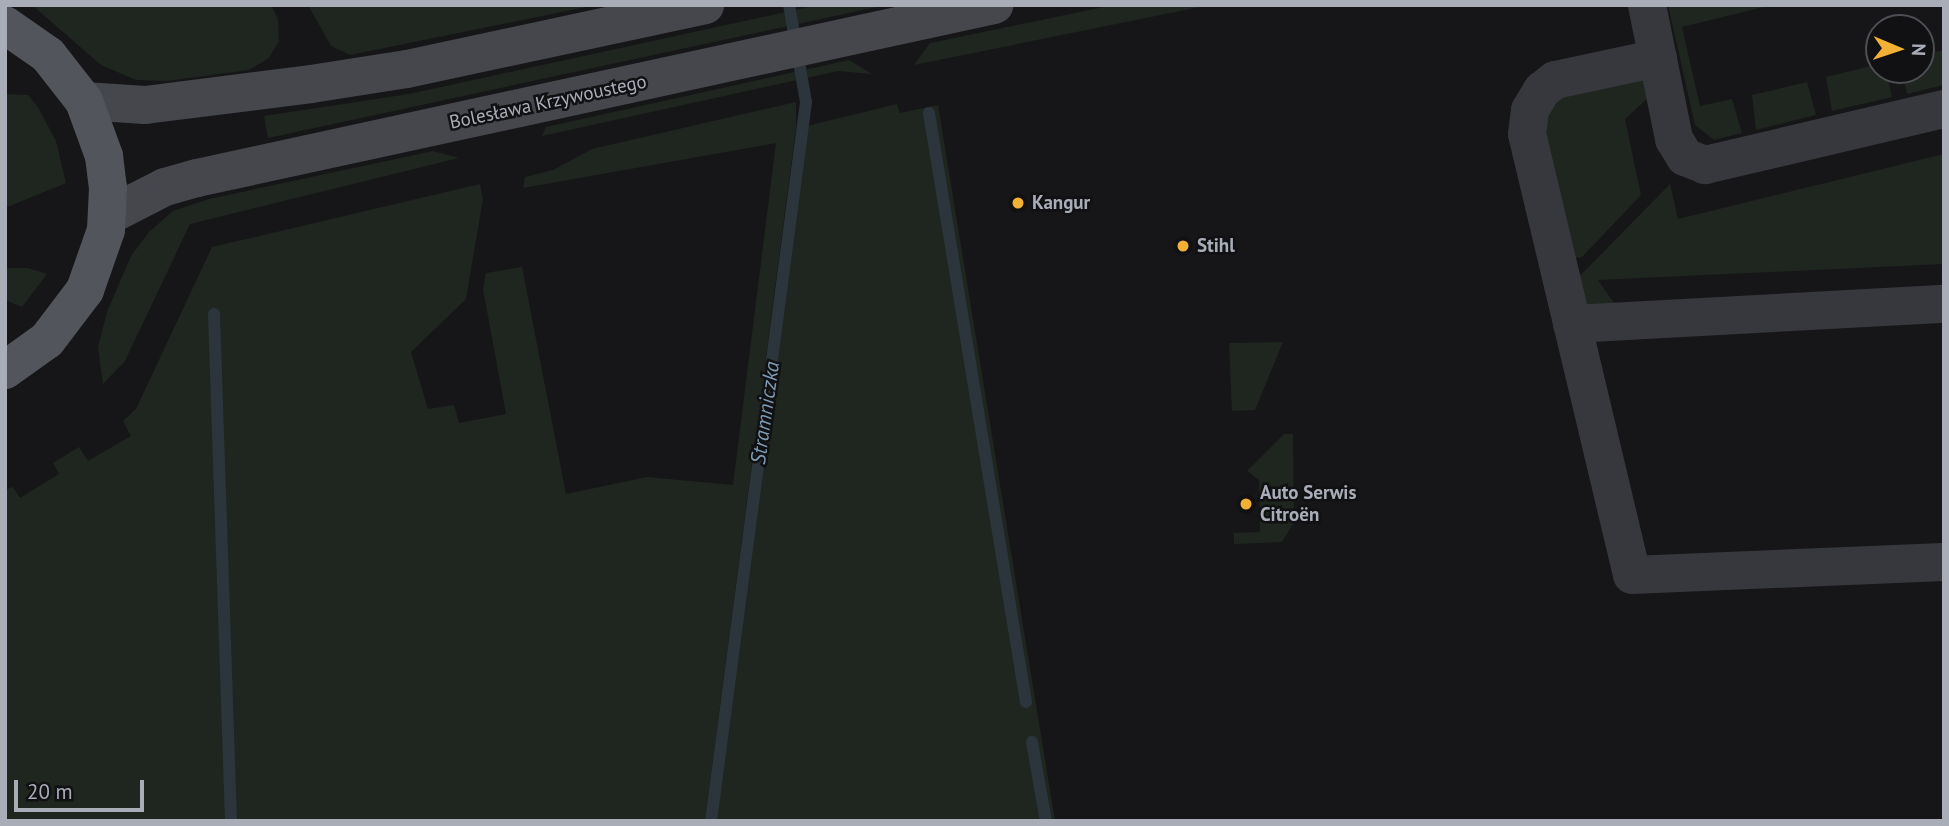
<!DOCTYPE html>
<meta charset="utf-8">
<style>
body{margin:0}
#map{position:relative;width:1949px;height:826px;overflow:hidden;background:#161618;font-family:"PT Sans",sans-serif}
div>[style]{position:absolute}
.green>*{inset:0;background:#1e261f}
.stream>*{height:12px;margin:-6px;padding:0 6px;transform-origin:6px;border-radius:6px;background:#2c353c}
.street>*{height:38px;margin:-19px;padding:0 19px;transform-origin:19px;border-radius:19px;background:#37383d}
.secondary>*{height:38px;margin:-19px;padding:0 19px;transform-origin:19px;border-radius:19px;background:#45474d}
.primary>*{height:38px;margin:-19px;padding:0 19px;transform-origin:19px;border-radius:19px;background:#53555c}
.dots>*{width:19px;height:19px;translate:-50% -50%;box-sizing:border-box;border:4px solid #111113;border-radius:50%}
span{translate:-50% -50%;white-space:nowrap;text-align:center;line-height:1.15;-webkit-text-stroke:5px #111113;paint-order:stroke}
.street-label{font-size:19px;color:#a8adb8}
.poi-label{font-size:19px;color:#a8adb8;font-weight:700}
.left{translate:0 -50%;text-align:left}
.water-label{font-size:21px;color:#7f9bb3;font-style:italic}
.frame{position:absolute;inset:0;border:7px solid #a8adb8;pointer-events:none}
.north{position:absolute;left:1865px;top:14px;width:70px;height:70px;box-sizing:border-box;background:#111113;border:2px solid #4d4f55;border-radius:50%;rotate:92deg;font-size:19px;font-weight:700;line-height:28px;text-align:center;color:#a8adb8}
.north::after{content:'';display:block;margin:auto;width:24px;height:32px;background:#f2b134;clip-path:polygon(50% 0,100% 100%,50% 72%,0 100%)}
.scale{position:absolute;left:14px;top:780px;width:130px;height:32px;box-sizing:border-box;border:4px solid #a8adb8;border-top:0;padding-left:9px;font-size:21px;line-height:24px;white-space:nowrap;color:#a8adb8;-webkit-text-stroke:5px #111113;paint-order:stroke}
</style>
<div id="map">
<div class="green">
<div style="clip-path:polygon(32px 5px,271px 5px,278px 19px,279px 41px,269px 58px,249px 70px,166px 81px,136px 80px,101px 65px)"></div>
<div style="clip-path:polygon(308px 5px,596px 5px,350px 55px,331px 46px)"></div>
<div style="clip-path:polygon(818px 5px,886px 5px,268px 138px,264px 116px,409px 94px)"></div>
<div style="clip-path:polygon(1113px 5px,1210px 5px,914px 65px,930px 43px)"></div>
<div style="clip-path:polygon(1668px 5px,1772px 5px,1682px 27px,1700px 106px,1732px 99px,1742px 133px,1714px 140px,1695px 125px)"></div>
<div style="clip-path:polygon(1944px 50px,1944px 85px,1907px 94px,1902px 70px,1921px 70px,1921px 55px)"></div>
<div style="clip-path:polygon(849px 60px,872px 74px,838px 71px,542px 136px,546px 127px)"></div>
<div style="clip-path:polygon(1879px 64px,1879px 70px,1886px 70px,1892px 97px,1832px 111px,1826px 77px)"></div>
<div style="clip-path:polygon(1645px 79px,1652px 94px,1625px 119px,1641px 195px,1581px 258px,1566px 256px,1538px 139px,1551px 99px)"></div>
<div style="clip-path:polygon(1807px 82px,1816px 115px,1756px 130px,1752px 95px)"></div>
<div style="clip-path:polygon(5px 94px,28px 95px,38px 107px,56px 141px,66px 183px,5px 208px)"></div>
<div style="clip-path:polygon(796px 102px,796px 128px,705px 821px,5px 821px,5px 490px,13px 487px,20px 498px,59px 474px,53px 463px,79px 447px,88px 461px,131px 436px,123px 421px,136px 409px,212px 247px,480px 184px,483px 199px,466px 299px,411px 352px,428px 409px,454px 405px,459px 423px,506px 414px,483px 289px,486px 273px,522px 267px,566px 494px,647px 477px,733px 485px,776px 143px,523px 188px,525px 177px,553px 170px,592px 149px)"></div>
<div style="clip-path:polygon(897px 104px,900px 113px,938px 105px,1055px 821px,715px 821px,807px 126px)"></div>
<div style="clip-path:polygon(433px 151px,459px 158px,190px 224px,125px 361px,103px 384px,98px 347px,107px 312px,131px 256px,149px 232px,173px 211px,209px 199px)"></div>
<div style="clip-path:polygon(1944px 154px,1944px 264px,1598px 280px,1619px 310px,1584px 305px,1573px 283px,1670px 184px,1678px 219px)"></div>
<div style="clip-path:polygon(5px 268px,28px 268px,47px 274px,22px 307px,5px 300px)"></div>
<div style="clip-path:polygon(1283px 342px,1255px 410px,1232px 411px,1229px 343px)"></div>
<div style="clip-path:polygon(1284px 434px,1293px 434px,1294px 522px,1282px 542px,1234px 544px,1234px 533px,1260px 532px,1259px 480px,1247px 471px)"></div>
</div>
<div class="stream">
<div style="left:929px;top:113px;width:597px;rotate:80.65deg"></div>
<div style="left:214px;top:314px;width:507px;rotate:88.08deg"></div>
<div style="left:1032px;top:742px;width:80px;rotate:80deg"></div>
<div style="left:711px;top:821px;width:725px;rotate:-82.47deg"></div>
<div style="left:806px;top:102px;width:98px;rotate:-99.9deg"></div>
</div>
<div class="street">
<div style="left:1647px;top:5px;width:137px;rotate:78.6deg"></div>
<div style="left:1674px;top:139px;width:21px;rotate:59deg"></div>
<div style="left:1685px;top:157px;width:22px;rotate:22deg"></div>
<div style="left:1705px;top:165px;width:245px;rotate:-13.2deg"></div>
<div style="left:1658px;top:58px;width:105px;rotate:167.9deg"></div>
<div style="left:1555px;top:80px;width:16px;rotate:142deg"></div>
<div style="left:1542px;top:90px;width:23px;rotate:121deg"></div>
<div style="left:1530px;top:110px;width:24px;rotate:97deg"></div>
<div style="left:1527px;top:134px;width:453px;rotate:76.6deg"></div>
<div style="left:1632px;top:575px;width:312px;rotate:-2.4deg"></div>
<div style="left:1572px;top:324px;width:373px;rotate:-3.1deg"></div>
</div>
<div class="secondary">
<div style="left:84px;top:101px;width:61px;rotate:3.8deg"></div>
<div style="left:145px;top:105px;width:167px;rotate:-7.2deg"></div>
<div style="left:311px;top:84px;width:97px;rotate:-8.9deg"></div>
<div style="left:407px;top:69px;width:305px;rotate:-12.1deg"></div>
<div style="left:108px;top:216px;width:64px;rotate:-27deg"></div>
<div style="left:165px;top:187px;width:33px;rotate:-16deg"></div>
<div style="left:197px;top:178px;width:816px;rotate:-12.25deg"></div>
</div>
<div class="primary">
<div style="left:5px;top:25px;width:52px;rotate:34.9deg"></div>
<div style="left:48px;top:55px;width:58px;rotate:52deg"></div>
<div style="left:84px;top:101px;width:59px;rotate:70deg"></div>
<div style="left:104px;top:156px;width:32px;rotate:83deg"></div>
<div style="left:108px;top:188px;width:42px;rotate:92.7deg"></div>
<div style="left:106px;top:230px;width:64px;rotate:109.3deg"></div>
<div style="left:85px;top:290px;width:63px;rotate:127.2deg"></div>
<div style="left:47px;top:340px;width:52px;rotate:144.5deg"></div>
</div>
<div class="dots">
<div style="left:1018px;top:203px;background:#f2b134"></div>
<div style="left:1183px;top:246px;background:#f2b134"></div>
<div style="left:1246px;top:504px;background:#f2b134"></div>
</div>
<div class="street-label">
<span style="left:548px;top:102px;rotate:-12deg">Bolesława Krzywoustego</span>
</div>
<div class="poi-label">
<span class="left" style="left:1032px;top:203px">Kangur</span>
<span class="left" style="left:1197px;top:246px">Stihl</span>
<span class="left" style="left:1260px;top:504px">Auto Serwis<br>Citroën</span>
</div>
<div class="water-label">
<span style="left:765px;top:413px;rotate:-82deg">Stramniczka</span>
</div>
<div class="frame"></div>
<div class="north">N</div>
<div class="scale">20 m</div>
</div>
